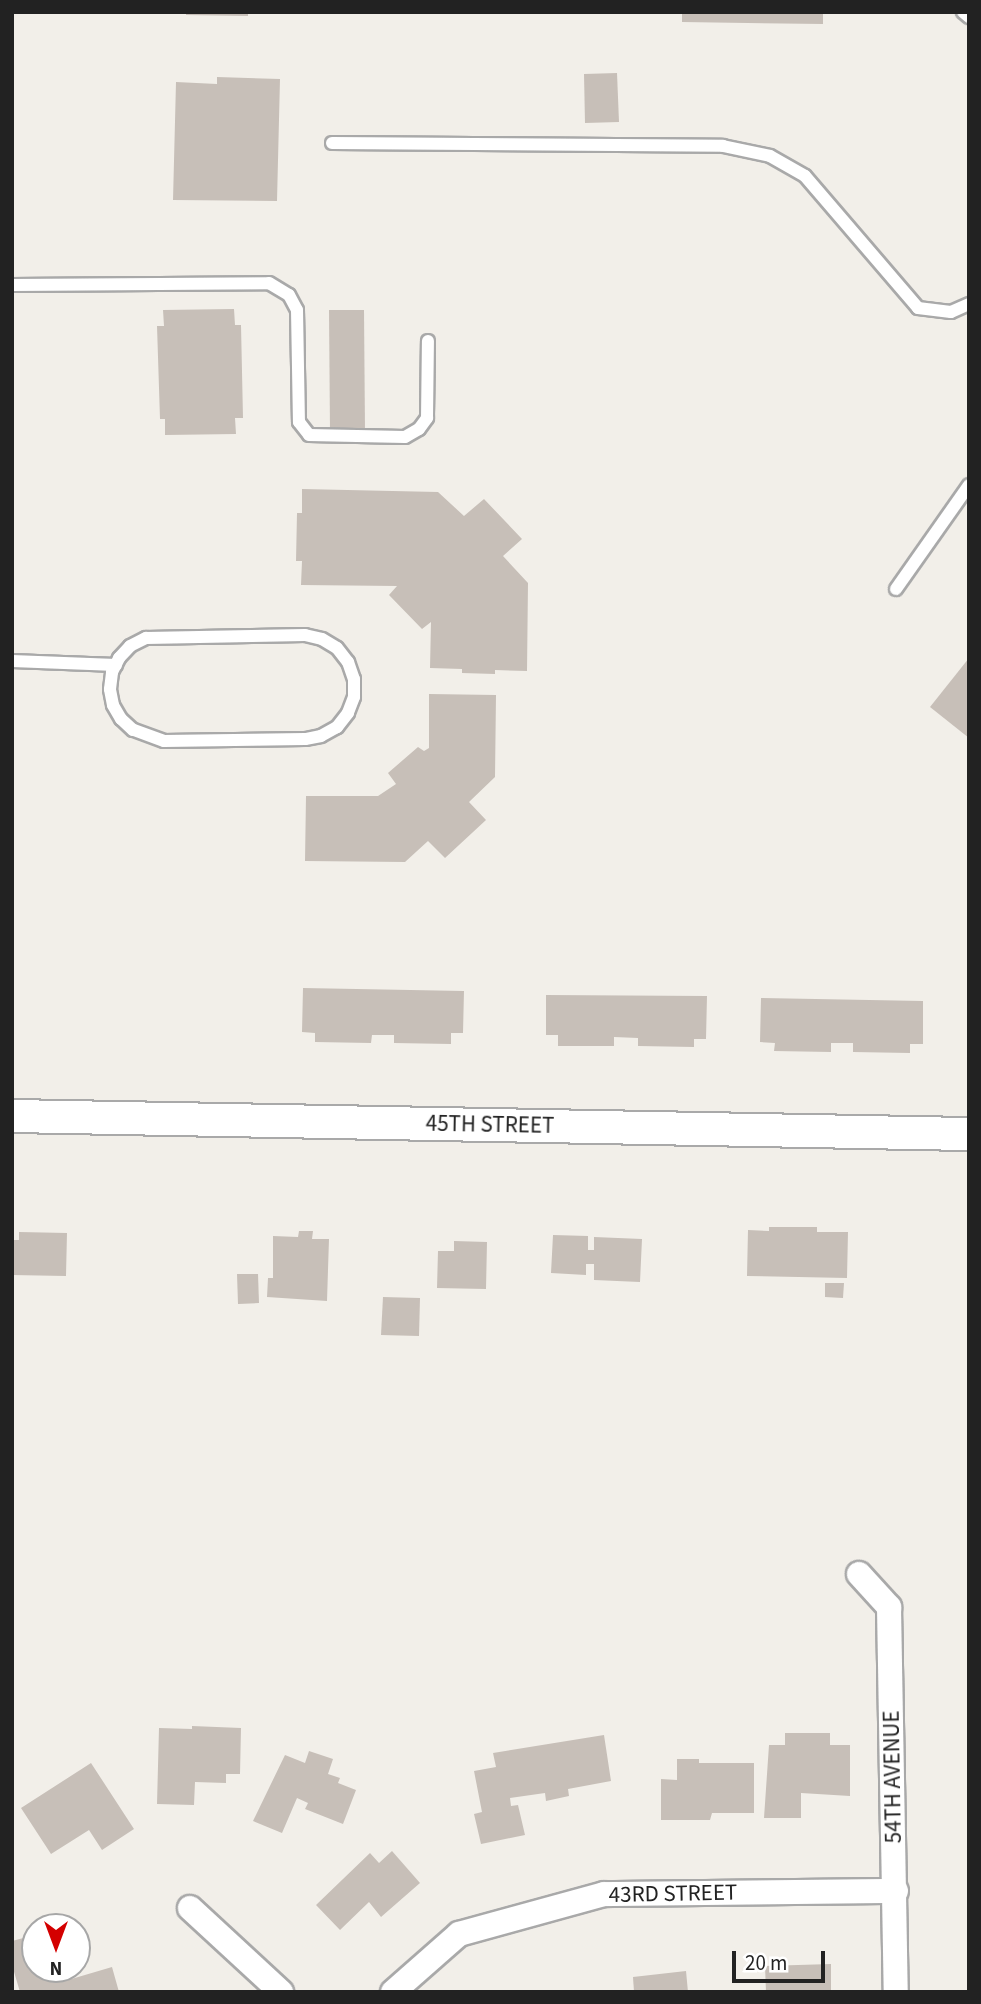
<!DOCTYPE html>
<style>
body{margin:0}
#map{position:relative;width:981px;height:2004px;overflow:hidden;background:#f2efe9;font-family:"Source Sans 3",sans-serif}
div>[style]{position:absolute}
.building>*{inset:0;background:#c7bfb8}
.roads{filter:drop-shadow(2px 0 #a9a9a9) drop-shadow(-2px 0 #a9a9a9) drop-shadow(0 2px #a9a9a9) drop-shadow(0 -2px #a9a9a9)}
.service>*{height:12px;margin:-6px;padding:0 6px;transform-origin:6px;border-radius:6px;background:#fff}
.minor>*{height:24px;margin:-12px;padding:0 12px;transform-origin:12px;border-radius:12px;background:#fff}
.tertiary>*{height:32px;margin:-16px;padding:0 16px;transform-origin:16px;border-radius:16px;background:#fff}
span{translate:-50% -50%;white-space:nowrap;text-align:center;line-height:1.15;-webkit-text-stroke:5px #fff;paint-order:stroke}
.street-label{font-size:23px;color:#222}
.frame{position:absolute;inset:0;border:14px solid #222;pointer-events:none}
.north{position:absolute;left:21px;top:1913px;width:70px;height:70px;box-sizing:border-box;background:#fff;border:2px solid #a7a7a7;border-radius:50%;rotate:180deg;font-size:19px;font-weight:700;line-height:28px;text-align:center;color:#222}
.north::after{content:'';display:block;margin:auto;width:24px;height:32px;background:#d40000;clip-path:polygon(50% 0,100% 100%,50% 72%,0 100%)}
.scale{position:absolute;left:732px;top:1951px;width:93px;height:32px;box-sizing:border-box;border:4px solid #222;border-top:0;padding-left:9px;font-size:21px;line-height:24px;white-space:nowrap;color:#222;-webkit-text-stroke:5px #fff;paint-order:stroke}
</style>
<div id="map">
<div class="building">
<div style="clip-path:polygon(186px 12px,248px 12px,248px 16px,186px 15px)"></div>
<div style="clip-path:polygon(682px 12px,823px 12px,823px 24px,682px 22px)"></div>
<div style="clip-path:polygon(617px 73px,619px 122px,585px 123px,584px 74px)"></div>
<div style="clip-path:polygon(217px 77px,280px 79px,277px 201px,173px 200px,176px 82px,217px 84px)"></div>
<div style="clip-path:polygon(234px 309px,235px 325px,241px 325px,243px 418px,235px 418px,236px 434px,165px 435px,165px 419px,160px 419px,157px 326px,164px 326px,163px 310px)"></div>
<div style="clip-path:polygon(329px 310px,364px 310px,365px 432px,330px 432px)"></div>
<div style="clip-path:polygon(302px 489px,438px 492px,464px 516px,484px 499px,522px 539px,503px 556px,528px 583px,527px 671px,495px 670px,495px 674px,462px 673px,462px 669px,430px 668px,431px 622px,422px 629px,389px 595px,397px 586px,301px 585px,302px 561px,296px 561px,297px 513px,302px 513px)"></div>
<div style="clip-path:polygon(969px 658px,969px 738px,930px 707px)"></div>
<div style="clip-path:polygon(429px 694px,496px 695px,495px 777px,469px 802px,486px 820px,445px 858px,428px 841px,405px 862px,305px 861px,306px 796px,378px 796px,396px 784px,388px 773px,418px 747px,424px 751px,429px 748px)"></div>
<div style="clip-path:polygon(303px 988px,464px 991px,463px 1033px,451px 1033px,451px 1044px,394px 1043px,394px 1035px,372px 1035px,371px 1043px,315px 1042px,315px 1033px,302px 1032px)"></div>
<div style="clip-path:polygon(546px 995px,707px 996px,706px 1039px,694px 1039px,694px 1047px,638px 1046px,638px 1038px,614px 1037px,614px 1046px,558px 1046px,558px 1035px,546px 1035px)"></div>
<div style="clip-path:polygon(761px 998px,923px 1001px,923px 1044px,910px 1044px,910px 1053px,853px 1052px,853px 1043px,831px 1043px,831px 1052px,774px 1051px,775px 1043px,760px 1042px)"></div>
<div style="clip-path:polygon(769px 1227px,817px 1227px,817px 1232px,848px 1232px,847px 1278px,747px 1276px,748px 1230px,769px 1231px)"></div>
<div style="clip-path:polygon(299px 1231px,313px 1231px,312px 1239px,329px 1239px,327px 1301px,267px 1297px,268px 1278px,273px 1278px,273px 1236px,298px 1237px)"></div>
<div style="clip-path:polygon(19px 1232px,67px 1233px,66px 1276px,12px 1275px,12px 1240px,19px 1240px)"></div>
<div style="clip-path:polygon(553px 1235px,588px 1236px,588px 1250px,594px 1250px,594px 1237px,642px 1239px,640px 1282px,594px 1280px,594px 1264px,586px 1264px,586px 1275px,551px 1273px)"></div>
<div style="clip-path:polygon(454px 1241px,487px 1242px,486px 1289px,437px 1288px,438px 1251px,454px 1251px)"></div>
<div style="clip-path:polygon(237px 1274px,258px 1274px,259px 1303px,238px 1304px)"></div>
<div style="clip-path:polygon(825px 1283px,844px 1283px,843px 1298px,825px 1297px)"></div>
<div style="clip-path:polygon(383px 1297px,420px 1298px,419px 1336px,381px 1335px)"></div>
<div style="clip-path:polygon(192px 1726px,241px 1728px,240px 1774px,226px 1774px,226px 1783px,195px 1782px,194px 1805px,157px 1804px,159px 1728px,192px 1729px)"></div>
<div style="clip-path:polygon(785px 1733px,830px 1733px,830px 1745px,850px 1745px,850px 1796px,801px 1793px,801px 1818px,764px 1818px,769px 1745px,785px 1745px)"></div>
<div style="clip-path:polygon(604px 1735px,611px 1781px,568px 1789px,569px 1796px,546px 1801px,545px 1793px,510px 1798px,511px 1806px,518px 1805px,525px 1835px,481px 1844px,474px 1814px,482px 1812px,474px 1771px,496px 1767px,493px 1753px)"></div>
<div style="clip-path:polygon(309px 1751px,333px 1759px,328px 1774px,340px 1778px,338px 1783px,356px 1790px,343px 1824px,305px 1809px,308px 1803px,297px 1798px,282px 1833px,253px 1821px,285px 1755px,305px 1763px)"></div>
<div style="clip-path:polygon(677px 1759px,699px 1759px,699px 1763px,754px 1763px,754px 1813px,712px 1813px,710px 1820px,661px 1820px,661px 1779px,677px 1780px)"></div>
<div style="clip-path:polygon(91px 1763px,134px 1829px,102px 1850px,89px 1830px,51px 1854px,21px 1808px)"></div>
<div style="clip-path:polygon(392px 1851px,420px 1883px,381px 1917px,369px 1902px,340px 1930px,316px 1905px,370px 1853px,379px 1863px)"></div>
<div style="clip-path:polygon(35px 1935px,35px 1969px,65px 1969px,68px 1980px,112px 1967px,119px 1992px,20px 1992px,12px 1965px,12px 1941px)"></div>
<div style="clip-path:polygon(831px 1964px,831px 1992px,766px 1992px,765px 1966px)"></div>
<div style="clip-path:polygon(686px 1971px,688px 1992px,634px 1992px,633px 1977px)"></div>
</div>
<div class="roads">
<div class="service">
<div style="left:963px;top:12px;width:8px;rotate:40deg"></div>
<div style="left:332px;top:143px;width:391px;rotate:0.4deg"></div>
<div style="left:723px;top:146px;width:48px;rotate:12deg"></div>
<div style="left:770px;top:156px;width:40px;rotate:29.7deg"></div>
<div style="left:805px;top:176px;width:174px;rotate:49.4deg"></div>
<div style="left:918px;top:308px;width:33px;rotate:7deg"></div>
<div style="left:951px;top:312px;width:20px;rotate:-24deg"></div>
<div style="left:12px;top:285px;width:257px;rotate:-0.4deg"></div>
<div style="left:269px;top:283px;width:23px;rotate:31deg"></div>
<div style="left:289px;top:295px;width:17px;rotate:62deg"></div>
<div style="left:297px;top:310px;width:112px;rotate:89deg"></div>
<div style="left:299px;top:422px;width:16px;rotate:52deg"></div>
<div style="left:309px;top:435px;width:96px;rotate:1.2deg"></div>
<div style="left:405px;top:437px;width:16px;rotate:-30deg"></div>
<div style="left:419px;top:429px;width:14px;rotate:-54deg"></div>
<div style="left:427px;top:418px;width:77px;rotate:-89.3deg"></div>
<div style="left:896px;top:589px;width:127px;rotate:-54.9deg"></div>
<div style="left:305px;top:635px;width:17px;rotate:13deg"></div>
<div style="left:322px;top:639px;width:17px;rotate:31deg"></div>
<div style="left:337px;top:648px;width:18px;rotate:52deg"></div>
<div style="left:348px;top:662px;width:18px;rotate:71deg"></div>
<div style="left:354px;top:679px;width:18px;rotate:90deg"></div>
<div style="left:354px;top:697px;width:17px;rotate:111deg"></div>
<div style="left:348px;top:713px;width:18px;rotate:128deg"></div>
<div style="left:337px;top:727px;width:18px;rotate:151deg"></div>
<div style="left:321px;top:736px;width:16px;rotate:169deg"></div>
<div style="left:305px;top:739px;width:141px;rotate:179.2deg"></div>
<div style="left:164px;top:741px;width:33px;rotate:-160deg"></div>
<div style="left:133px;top:730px;width:16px;rotate:-137deg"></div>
<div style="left:121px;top:719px;width:16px;rotate:-120deg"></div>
<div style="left:113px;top:705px;width:16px;rotate:-101deg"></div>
<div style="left:110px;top:689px;width:17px;rotate:-83deg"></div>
<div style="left:112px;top:672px;width:16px;rotate:-63deg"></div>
<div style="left:119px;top:658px;width:16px;rotate:-47deg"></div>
<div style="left:130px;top:646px;width:18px;rotate:-27deg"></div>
<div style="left:146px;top:638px;width:159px;rotate:-1.1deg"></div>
<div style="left:12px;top:661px;width:104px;rotate:2.2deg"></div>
</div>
<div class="minor">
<div style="left:859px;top:1574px;width:45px;rotate:47.7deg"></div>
<div style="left:889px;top:1607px;width:385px;rotate:89deg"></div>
<div style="left:190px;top:1908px;width:124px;rotate:42.7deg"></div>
<div style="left:393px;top:1992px;width:88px;rotate:-41.3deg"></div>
<div style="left:459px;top:1934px;width:150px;rotate:-15.4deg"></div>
<div style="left:604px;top:1894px;width:292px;rotate:-0.6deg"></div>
</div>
<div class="tertiary">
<div style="left:12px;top:1116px;width:957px;rotate:1.08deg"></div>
</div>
</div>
<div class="street-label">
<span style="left:490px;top:1125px;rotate:1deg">45TH STREET</span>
<span style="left:893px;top:1777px;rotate:-91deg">54TH AVENUE</span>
<span style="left:673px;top:1894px;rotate:-1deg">43RD STREET</span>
</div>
<div class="frame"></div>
<div class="north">N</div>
<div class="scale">20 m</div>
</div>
